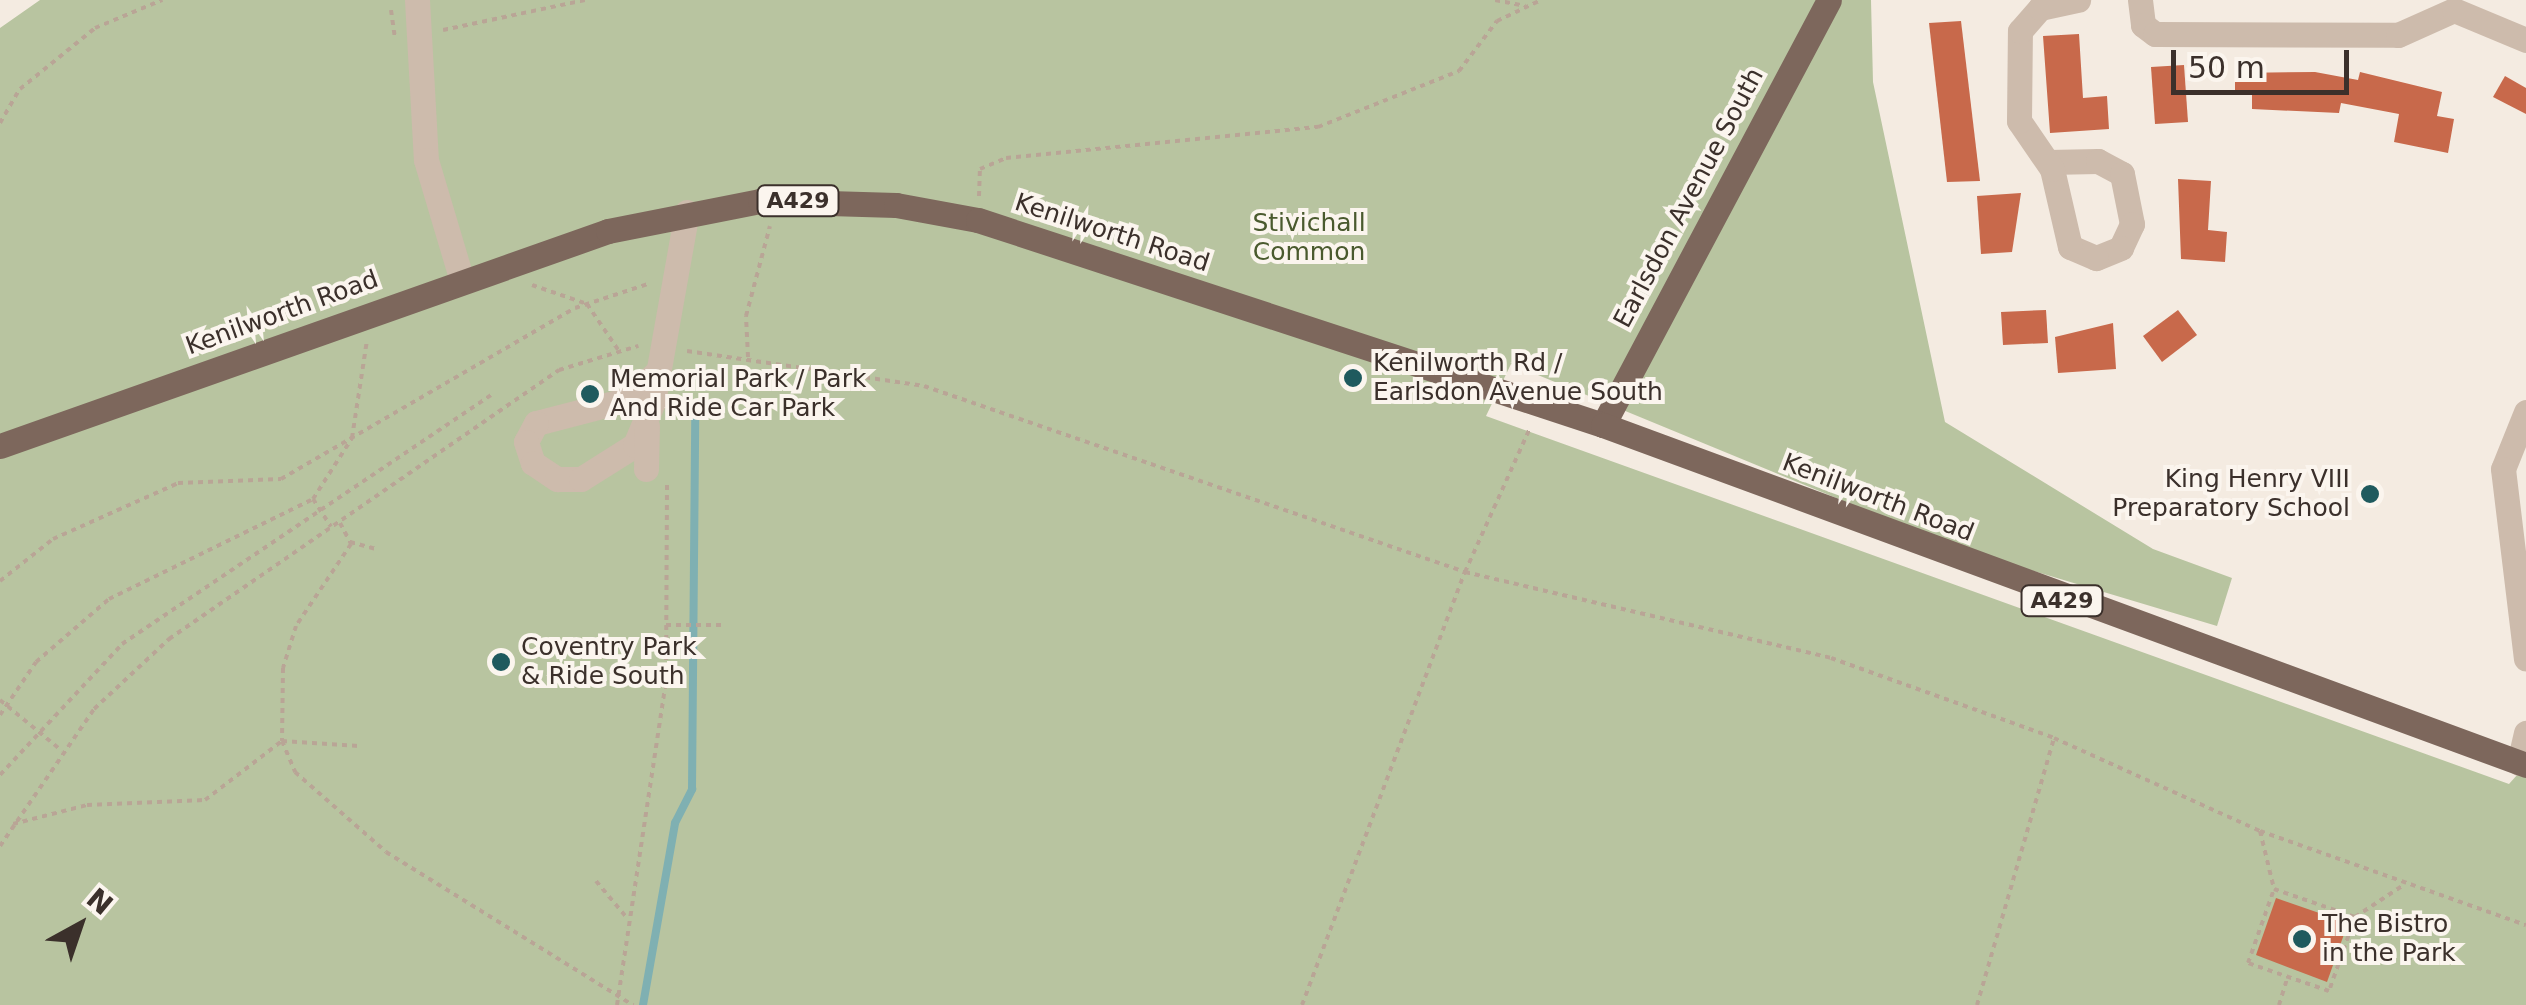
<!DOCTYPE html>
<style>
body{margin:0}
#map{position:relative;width:2526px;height:1005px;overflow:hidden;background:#f4ebe1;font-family:"DejaVu Sans",sans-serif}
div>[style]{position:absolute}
.green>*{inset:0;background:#b8c4a0}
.stream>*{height:8px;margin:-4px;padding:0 4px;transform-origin:4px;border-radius:4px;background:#7fb0b2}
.building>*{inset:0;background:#c8694b}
.path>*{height:4px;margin-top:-2px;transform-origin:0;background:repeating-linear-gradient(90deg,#b9a596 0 5px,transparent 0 10px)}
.minor>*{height:25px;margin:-12.5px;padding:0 12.5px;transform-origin:12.5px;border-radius:12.5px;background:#cdbbac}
.major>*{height:25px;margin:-12.5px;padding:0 12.5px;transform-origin:12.5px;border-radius:12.5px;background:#7d675c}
.dots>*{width:28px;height:28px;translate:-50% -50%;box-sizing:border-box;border:5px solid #fbf5ee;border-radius:50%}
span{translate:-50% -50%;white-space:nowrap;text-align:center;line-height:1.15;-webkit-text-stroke:8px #fbf5ee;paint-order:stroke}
.shield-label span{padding:2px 8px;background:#fbf5ee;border:2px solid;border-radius:8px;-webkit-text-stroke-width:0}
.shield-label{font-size:22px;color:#3b302b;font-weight:700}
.street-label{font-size:25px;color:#3b302b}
.park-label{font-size:25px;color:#4a5a2e}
.poi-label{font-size:25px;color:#3b302b}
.left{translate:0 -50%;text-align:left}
.right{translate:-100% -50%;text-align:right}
.north{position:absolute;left:30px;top:875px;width:100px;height:100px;-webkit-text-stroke:8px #fbf5ee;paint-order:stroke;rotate:40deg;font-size:28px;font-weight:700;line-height:40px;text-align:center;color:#3b302b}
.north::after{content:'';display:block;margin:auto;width:35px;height:45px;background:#3b302b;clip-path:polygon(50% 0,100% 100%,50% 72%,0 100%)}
.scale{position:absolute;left:2171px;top:50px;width:178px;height:45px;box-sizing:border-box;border:5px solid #3b302b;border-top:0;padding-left:12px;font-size:30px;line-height:35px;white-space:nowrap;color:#3b302b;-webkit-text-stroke:8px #fbf5ee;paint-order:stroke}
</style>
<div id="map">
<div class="green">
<div style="clip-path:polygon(40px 0,1871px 0,1873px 82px,1945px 422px,2153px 549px,2232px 578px,2217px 626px,1960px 549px,1511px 364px,1486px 416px,2509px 784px,2526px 765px,2526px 1005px,0 1005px,0 28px)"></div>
</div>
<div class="stream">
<div style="left:643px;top:1005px;width:185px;rotate:-80deg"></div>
<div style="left:675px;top:823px;width:38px;rotate:-63deg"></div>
<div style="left:692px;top:789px;width:381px;rotate:-89.5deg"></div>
</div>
<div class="building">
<div style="clip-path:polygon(1961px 21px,1980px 181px,1947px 182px,1929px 23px)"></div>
<div style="clip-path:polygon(2079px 34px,2083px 98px,2107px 96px,2109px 129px,2050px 133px,2043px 36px)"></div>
<div style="clip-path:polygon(2184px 65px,2188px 122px,2155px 124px,2151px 67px)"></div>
<div style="clip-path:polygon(2315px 72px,2358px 80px,2360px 72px,2442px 92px,2437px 116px,2454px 119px,2448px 153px,2394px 142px,2399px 114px,2341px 103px,2339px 113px,2252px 109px,2252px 93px,2235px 94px,2235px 73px)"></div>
<div style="clip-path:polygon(2505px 76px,2526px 88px,2526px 114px,2493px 97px)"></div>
<div style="clip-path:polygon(2178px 179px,2211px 181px,2208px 230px,2227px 232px,2225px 262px,2181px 259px)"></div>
<div style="clip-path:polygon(2021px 193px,2012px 252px,1981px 254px,1977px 196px)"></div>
<div style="clip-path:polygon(2046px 310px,2048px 343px,2003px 345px,2001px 312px)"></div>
<div style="clip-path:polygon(2178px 310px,2197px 335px,2162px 362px,2143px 336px)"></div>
<div style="clip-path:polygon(2113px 323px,2116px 369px,2058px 373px,2055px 337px)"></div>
<div style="clip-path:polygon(2276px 898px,2348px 923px,2327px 982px,2256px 955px)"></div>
</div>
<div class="path">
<div style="left:1495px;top:0;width:31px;rotate:11deg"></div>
<div style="left:391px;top:10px;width:28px;rotate:82deg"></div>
<div style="left:443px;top:30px;width:145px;rotate:-11.9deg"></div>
<div style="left:0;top:123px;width:39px;rotate:-60deg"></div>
<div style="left:20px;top:89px;width:97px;rotate:-39.1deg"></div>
<div style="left:95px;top:28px;width:73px;rotate:-22.7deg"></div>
<div style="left:979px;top:196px;width:27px;rotate:-88deg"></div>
<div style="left:980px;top:169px;width:28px;rotate:-23deg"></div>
<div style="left:1006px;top:158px;width:314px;rotate:-5.7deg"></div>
<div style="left:1318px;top:127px;width:152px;rotate:-21.7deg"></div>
<div style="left:1459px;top:71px;width:63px;rotate:-52.8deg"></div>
<div style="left:1497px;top:21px;width:49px;rotate:-25.5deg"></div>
<div style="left:532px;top:285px;width:58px;rotate:19.1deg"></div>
<div style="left:587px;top:304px;width:57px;rotate:55.8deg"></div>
<div style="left:687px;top:351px;width:240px;rotate:8.4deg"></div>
<div style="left:924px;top:386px;width:572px;rotate:18.97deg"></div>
<div style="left:1465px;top:572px;width:376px;rotate:13.2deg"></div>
<div style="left:1831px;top:658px;width:237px;rotate:19.7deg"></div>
<div style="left:2054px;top:738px;width:226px;rotate:24.3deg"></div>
<div style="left:2260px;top:831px;width:282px;rotate:19.5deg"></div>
<div style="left:748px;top:357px;width:41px;rotate:-92.8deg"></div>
<div style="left:746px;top:316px;width:93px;rotate:-75.1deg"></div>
<div style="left:313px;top:499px;width:33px;rotate:57deg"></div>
<div style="left:340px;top:523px;width:24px;rotate:62deg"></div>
<div style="left:351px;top:544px;width:99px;rotate:123.9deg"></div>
<div style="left:296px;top:626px;width:44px;rotate:107.2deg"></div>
<div style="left:283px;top:668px;width:73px;rotate:90.8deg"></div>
<div style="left:282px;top:741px;width:34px;rotate:67deg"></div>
<div style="left:295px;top:772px;width:121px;rotate:41.3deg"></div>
<div style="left:386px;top:852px;width:291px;rotate:31.8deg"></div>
<div style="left:350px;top:542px;width:28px;rotate:15deg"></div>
<div style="left:0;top:581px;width:68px;rotate:-38.4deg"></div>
<div style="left:53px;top:539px;width:137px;rotate:-24.1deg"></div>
<div style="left:178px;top:483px;width:103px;rotate:-2.2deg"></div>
<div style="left:281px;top:479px;width:340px;rotate:-30.2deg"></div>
<div style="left:575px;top:308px;width:77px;rotate:-18.2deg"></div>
<div style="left:666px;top:625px;width:55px"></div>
<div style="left:0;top:700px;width:80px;rotate:39.4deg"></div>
<div style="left:0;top:715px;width:64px;rotate:-55.8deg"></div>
<div style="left:36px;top:662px;width:96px;rotate:-40.8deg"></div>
<div style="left:109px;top:599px;width:227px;rotate:-26.1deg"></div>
<div style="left:313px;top:499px;width:72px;rotate:-57.4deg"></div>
<div style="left:352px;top:438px;width:99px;rotate:-81.3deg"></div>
<div style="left:0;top:775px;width:179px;rotate:-47deg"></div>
<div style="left:122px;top:644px;width:445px;rotate:-34deg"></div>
<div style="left:13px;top:824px;width:76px;rotate:-14.4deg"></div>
<div style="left:87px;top:805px;width:118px;rotate:-2.4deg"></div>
<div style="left:205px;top:800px;width:97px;rotate:-37.5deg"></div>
<div style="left:282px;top:741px;width:77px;rotate:3.7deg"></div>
<div style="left:2260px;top:831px;width:60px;rotate:76.4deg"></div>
<div style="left:0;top:846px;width:166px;rotate:-55.5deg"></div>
<div style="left:94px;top:709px;width:103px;rotate:-43deg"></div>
<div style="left:169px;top:639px;width:474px;rotate:-34.6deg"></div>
<div style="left:559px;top:370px;width:83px;rotate:-16.9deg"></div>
<div style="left:596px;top:881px;width:48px;rotate:50deg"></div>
<div style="left:2274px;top:889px;width:86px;rotate:19.1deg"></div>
<div style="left:2355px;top:917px;width:78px;rotate:109.4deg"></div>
<div style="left:2329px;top:991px;width:86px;rotate:-160.9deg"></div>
<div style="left:2248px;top:963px;width:78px;rotate:-70.6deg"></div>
<div style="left:2355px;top:917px;width:60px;rotate:-33.4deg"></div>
<div style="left:617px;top:1005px;width:329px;rotate:-81.4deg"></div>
<div style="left:666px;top:680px;width:196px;rotate:-89.7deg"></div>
<div style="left:1302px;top:1005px;width:463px;rotate:-69.4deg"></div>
<div style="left:1465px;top:572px;width:158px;rotate:-65.7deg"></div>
<div style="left:1977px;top:1005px;width:278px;rotate:-73.9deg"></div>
<div style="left:2279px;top:1005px;width:28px;rotate:-73deg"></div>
</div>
<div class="minor">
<div style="left:417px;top:0;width:160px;rotate:86.8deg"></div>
<div style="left:426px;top:160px;width:126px;rotate:73.4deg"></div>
<div style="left:2140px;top:0;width:25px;rotate:83deg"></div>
<div style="left:2143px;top:25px;width:15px;rotate:37deg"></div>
<div style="left:2155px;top:34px;width:243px;rotate:0.2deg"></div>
<div style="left:2398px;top:35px;width:61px;rotate:-24.1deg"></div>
<div style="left:2454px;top:10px;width:78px;rotate:22.6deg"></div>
<div style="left:2048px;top:162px;width:50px;rotate:-1.1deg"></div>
<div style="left:2098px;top:161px;width:27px;rotate:28deg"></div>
<div style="left:2122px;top:174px;width:51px;rotate:78.7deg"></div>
<div style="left:2132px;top:224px;width:26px;rotate:115deg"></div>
<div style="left:2121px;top:248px;width:27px;rotate:158deg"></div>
<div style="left:2096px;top:258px;width:28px;rotate:-157deg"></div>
<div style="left:2070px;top:247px;width:80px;rotate:-103deg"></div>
<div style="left:2052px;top:169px;width:58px;rotate:-124.5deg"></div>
<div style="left:2019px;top:121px;width:90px;rotate:-89.4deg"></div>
<div style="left:2020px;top:31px;width:30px;rotate:-49deg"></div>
<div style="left:2040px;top:8px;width:39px;rotate:-12deg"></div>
<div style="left:658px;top:371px;width:40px;rotate:136deg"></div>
<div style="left:629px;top:399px;width:96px;rotate:165.5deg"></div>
<div style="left:536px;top:423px;width:21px;rotate:118deg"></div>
<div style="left:526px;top:442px;width:22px;rotate:72deg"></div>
<div style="left:533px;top:463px;width:29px;rotate:34deg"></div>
<div style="left:557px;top:479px;width:24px"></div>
<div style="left:581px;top:479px;width:64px;rotate:-32.2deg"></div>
<div style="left:635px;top:445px;width:47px;rotate:-67.3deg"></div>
<div style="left:653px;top:402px;width:193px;rotate:-79.9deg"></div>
<div style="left:2526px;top:412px;width:61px;rotate:112deg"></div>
<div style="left:2503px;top:469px;width:191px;rotate:83.1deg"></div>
<div style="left:646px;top:469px;width:43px;rotate:-88.7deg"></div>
<div style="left:2519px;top:763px;width:31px;rotate:-77deg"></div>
</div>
<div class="major">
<div style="left:1603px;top:425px;width:481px;rotate:-62deg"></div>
<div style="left:0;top:446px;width:645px;rotate:-19.47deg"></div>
<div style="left:608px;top:231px;width:155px;rotate:-11.2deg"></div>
<div style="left:760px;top:201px;width:136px;rotate:1.7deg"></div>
<div style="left:896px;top:205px;width:83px;rotate:10.4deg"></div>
<div style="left:978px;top:220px;width:658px;rotate:18.16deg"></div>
<div style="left:1603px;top:425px;width:984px;rotate:20.22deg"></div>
</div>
<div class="dots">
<div style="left:1353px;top:378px;background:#1f5a5e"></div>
<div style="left:590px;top:394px;background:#1f5a5e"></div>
<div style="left:2370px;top:494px;background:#1f5a5e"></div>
<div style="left:501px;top:662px;background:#1f5a5e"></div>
<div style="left:2302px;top:939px;background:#1f5a5e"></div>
</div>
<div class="shield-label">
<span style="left:798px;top:201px">A429</span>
<span style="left:2062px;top:601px">A429</span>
</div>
<div class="street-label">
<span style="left:1689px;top:198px;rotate:-62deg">Earlsdon Avenue South</span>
<span style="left:1112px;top:233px;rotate:18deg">Kenilworth Road</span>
<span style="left:282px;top:313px;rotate:-20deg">Kenilworth Road</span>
<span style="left:1878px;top:498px;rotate:21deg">Kenilworth Road</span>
</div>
<div class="park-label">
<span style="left:1309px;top:238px">Stivichall<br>Common</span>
</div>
<div class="poi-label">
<span class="left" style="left:1373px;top:378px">Kenilworth Rd /<br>Earlsdon Avenue South</span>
<span class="left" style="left:610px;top:394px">Memorial Park / Park<br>And Ride Car Park</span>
<span class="right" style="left:2350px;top:494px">King Henry VIII<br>Preparatory School</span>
<span class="left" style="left:521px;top:662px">Coventry Park<br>&amp; Ride South</span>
<span class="left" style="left:2322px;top:939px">The Bistro<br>in the Park</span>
</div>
<div class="north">N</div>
<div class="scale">50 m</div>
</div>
